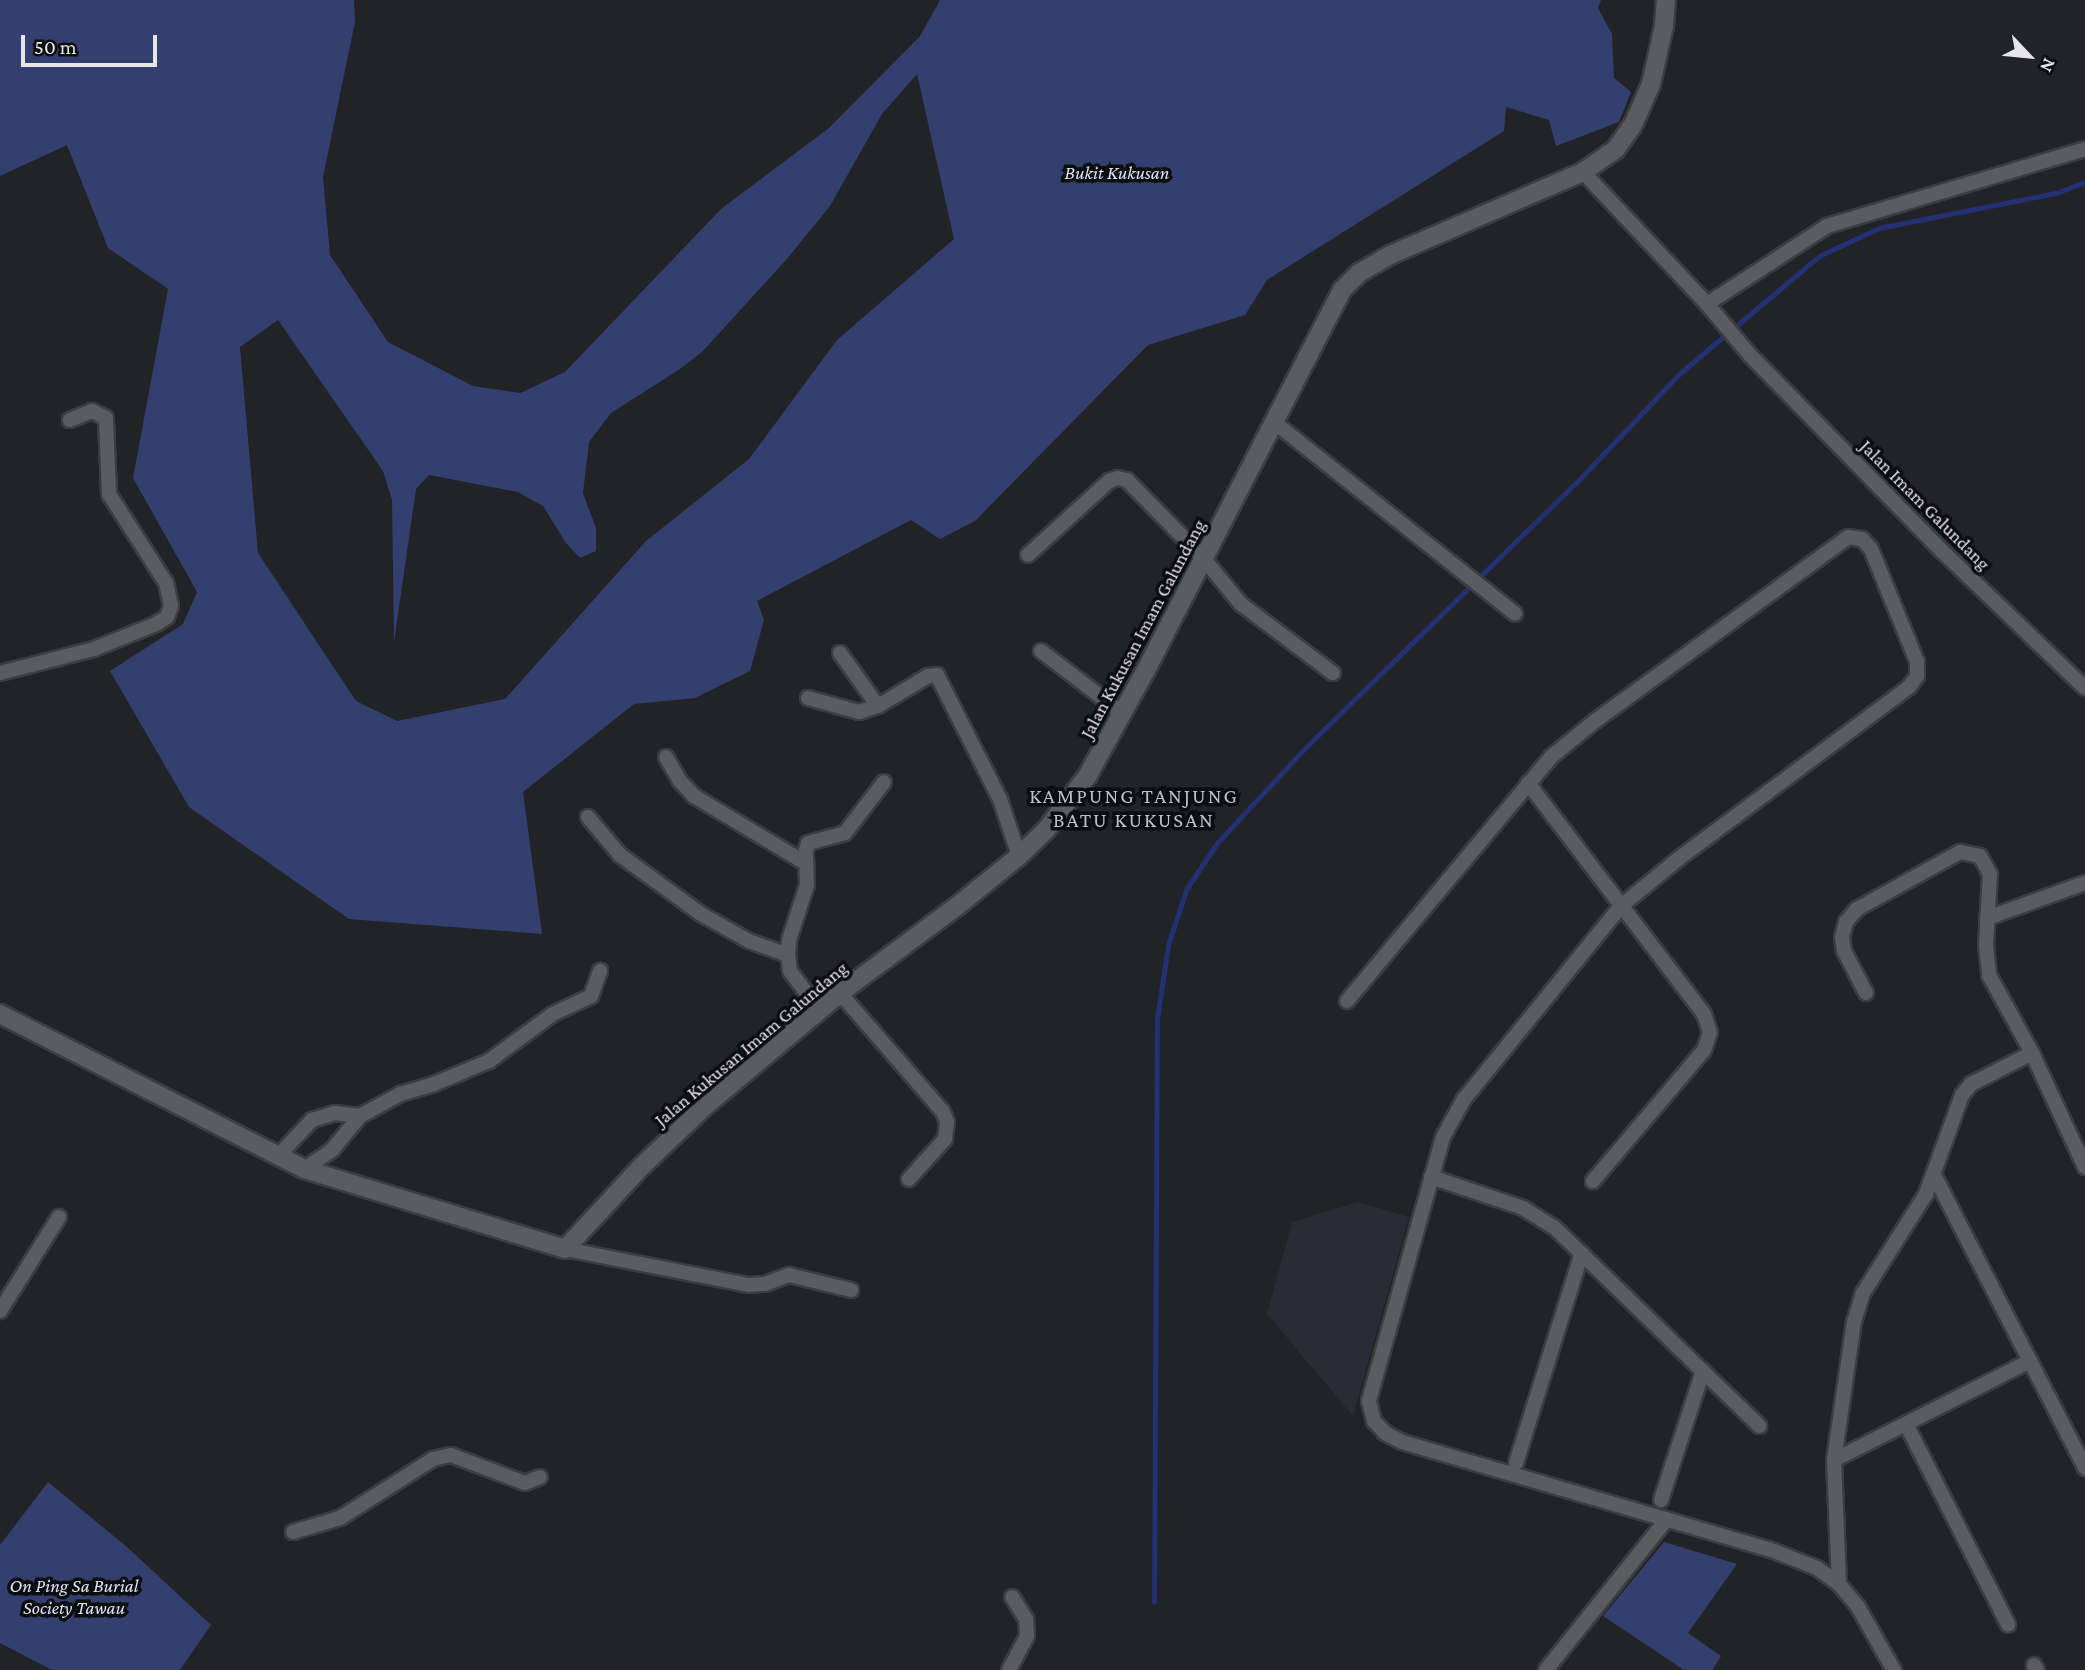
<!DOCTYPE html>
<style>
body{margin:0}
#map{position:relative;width:2085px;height:1670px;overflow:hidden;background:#222326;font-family:"Crimson Pro",serif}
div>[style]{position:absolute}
.built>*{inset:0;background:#292c34}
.green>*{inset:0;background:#333f6e}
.stream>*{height:5px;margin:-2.5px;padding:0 2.5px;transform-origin:2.5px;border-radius:2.5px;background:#233074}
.roads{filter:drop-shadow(2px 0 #3c3d3f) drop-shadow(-2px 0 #3c3d3f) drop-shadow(0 2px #3c3d3f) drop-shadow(0 -2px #3c3d3f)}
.minor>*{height:14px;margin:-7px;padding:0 7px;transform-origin:7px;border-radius:7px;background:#5b5c5f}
.tertiary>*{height:18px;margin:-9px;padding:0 9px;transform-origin:9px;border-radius:9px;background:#5b5c5f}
span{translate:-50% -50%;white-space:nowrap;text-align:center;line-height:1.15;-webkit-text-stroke:7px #0c0d0e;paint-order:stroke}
.park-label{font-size:19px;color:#dce3f8;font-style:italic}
.street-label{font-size:19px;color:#e6e6e8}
.neighbourhood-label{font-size:21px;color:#bebfc3;letter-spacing:2px}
.north{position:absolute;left:1994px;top:21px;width:70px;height:70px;-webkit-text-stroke:5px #0c0d0e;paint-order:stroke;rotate:116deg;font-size:19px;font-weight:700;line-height:28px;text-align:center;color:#e6e6e8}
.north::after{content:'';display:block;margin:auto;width:24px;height:32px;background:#e6e6e8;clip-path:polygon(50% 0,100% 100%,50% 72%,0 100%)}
.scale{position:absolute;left:21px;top:35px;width:136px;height:32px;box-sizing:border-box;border:4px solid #e6e6e8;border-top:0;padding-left:9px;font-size:21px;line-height:24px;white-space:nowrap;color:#e6e6e8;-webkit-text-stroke:5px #0c0d0e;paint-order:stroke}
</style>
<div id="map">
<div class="built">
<div style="clip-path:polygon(1358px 1202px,1409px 1217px,1353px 1416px,1267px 1314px,1292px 1222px)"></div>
</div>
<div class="green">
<div style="clip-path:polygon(evenodd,0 0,354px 0,355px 22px,323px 177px,330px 255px,388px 342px,473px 386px,520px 393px,565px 372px,721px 209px,829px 128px,920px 36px,940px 0,1601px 0,1598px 8px,1612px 34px,1614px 78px,1631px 92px,1619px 122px,1556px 146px,1549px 120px,1506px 107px,1504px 131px,1267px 280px,1245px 315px,1148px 345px,975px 521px,940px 539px,911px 520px,757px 601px,764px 620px,750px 671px,695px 698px,634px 704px,523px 792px,542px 934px,349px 919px,189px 807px,110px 671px,183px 624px,197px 592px,133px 478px,168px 289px,108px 248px,67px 145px,0 176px,0 0,917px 74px,954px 239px,837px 340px,749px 459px,646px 541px,505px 699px,397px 721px,356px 701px,258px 553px,240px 347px,278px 320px,383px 471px,392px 500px,394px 642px,416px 489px,429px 475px,518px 492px,543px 506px,566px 543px,580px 558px,596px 551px,596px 528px,583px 493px,589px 442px,611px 413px,680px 369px,703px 351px,786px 260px,830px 206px,882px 114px,917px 74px)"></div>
<div style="clip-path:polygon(48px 1482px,127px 1547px,211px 1625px,180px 1670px,52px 1670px,0 1643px,0 1545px)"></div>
<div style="clip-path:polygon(1664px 1542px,1737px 1564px,1688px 1633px,1721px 1656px,1712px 1670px,1684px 1670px,1603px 1616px)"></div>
</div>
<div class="stream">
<div style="left:1154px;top:1602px;width:583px;rotate:-89.71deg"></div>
<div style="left:1157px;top:1019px;width:75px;rotate:-81.5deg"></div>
<div style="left:1168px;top:945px;width:60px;rotate:-71.6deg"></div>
<div style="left:1187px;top:888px;width:54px;rotate:-56.3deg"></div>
<div style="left:1217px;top:843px;width:128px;rotate:-47.2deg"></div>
<div style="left:1304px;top:749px;width:380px;rotate:-44.4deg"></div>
<div style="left:1576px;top:483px;width:150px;rotate:-46.6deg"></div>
<div style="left:1679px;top:374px;width:183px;rotate:-40.1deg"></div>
<div style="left:1819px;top:256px;width:66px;rotate:-25deg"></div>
<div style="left:1879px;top:228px;width:180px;rotate:-11.2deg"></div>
<div style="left:2056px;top:193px;width:31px;rotate:-21deg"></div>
</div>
<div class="roads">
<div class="minor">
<div style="left:1583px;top:172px;width:181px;rotate:46.8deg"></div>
<div style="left:1707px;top:304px;width:67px;rotate:49.9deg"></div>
<div style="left:1750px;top:355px;width:274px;rotate:45.6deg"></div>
<div style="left:1942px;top:551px;width:198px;rotate:43.8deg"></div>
<div style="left:1707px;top:304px;width:143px;rotate:-33deg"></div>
<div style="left:1827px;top:226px;width:269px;rotate:-16.6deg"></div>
<div style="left:1274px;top:422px;width:308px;rotate:38.5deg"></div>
<div style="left:1028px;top:555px;width:110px;rotate:-42.4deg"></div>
<div style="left:1109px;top:481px;width:9px;rotate:-18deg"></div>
<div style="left:1118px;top:478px;width:9px;rotate:13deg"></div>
<div style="left:1127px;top:480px;width:110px;rotate:45.7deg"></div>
<div style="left:1204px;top:559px;width:58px;rotate:50.6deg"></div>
<div style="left:1241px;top:604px;width:115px;rotate:36.9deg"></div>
<div style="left:1041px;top:651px;width:102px;rotate:37.4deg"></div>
<div style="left:840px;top:653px;width:65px;rotate:54.4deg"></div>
<div style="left:0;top:673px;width:97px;rotate:-14.3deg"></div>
<div style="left:94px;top:649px;width:67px;rotate:-22deg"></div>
<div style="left:156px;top:624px;width:13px;rotate:-32deg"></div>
<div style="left:167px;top:617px;width:12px;rotate:-70deg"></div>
<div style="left:171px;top:606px;width:24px;rotate:-102deg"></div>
<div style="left:166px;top:583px;width:106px;rotate:-122.6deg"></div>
<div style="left:109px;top:494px;width:76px;rotate:-92.3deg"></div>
<div style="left:106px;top:418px;width:16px;rotate:-153deg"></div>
<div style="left:92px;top:411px;width:24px;rotate:158deg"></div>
<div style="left:808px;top:698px;width:53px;rotate:15.4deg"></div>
<div style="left:859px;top:712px;width:20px;rotate:-18deg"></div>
<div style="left:878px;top:706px;width:58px;rotate:-31deg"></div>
<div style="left:928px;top:676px;width:9px;rotate:-6deg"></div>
<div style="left:937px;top:675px;width:139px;rotate:63.1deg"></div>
<div style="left:1000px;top:799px;width:60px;rotate:71.6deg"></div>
<div style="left:666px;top:757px;width:28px;rotate:60deg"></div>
<div style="left:680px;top:781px;width:21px;rotate:47deg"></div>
<div style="left:694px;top:796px;width:128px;rotate:31deg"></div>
<div style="left:1528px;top:783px;width:290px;rotate:52.7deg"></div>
<div style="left:1704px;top:1014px;width:19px;rotate:72deg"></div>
<div style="left:1710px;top:1032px;width:19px;rotate:108deg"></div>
<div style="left:1704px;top:1050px;width:172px;rotate:130.3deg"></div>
<div style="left:588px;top:817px;width:50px;rotate:49.9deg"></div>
<div style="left:620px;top:855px;width:100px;rotate:36.1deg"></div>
<div style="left:701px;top:914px;width:55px;rotate:29.4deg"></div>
<div style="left:749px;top:941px;width:41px;rotate:19.7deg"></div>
<div style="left:1987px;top:918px;width:104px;rotate:-19.7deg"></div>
<div style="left:840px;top:993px;width:157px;rotate:49.1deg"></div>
<div style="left:943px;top:1112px;width:11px;rotate:68deg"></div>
<div style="left:947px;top:1122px;width:17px;rotate:97deg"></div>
<div style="left:945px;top:1139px;width:54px;rotate:132deg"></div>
<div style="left:1866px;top:993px;width:47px;rotate:-117.6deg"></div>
<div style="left:1844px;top:951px;width:14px;rotate:-98deg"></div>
<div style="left:1842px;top:937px;width:16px;rotate:-75deg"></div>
<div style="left:1846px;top:922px;width:17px;rotate:-50deg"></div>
<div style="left:1857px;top:909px;width:118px;rotate:-29deg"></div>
<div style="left:1960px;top:852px;width:20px;rotate:11deg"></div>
<div style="left:1980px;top:856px;width:21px;rotate:61deg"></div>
<div style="left:1990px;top:874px;width:71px;rotate:93.2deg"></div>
<div style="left:1986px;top:945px;width:30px;rotate:84deg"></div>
<div style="left:1989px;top:975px;width:89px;rotate:61.1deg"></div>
<div style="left:2032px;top:1053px;width:126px;rotate:65.1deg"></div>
<div style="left:1347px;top:1001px;width:318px;rotate:-50.1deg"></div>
<div style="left:1551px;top:757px;width:57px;rotate:-39.3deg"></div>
<div style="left:1595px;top:721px;width:313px;rotate:-36deg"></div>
<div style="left:1848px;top:537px;width:14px;rotate:8deg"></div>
<div style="left:1862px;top:539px;width:13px;rotate:48deg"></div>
<div style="left:1871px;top:549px;width:122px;rotate:67.8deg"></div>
<div style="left:1917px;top:662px;width:14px;rotate:90deg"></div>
<div style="left:1917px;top:676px;width:14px;rotate:126deg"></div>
<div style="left:1909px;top:687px;width:289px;rotate:143.3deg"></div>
<div style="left:1677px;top:860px;width:72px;rotate:140.6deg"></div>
<div style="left:1621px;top:906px;width:249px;rotate:129.1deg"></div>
<div style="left:1464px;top:1099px;width:43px;rotate:118.9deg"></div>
<div style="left:1443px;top:1137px;width:274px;rotate:105.7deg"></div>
<div style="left:1369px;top:1401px;width:21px;rotate:76deg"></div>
<div style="left:1374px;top:1421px;width:16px;rotate:47deg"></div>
<div style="left:1385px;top:1433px;width:19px;rotate:28deg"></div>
<div style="left:1402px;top:1442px;width:382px;rotate:16.3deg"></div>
<div style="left:1769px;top:1549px;width:52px;rotate:21.6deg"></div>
<div style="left:1817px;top:1568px;width:27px;rotate:36deg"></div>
<div style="left:1839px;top:1584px;width:30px;rotate:50deg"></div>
<div style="left:1858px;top:1607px;width:73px;rotate:60.3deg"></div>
<div style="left:819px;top:1010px;width:49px;rotate:-126.6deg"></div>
<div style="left:790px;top:971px;width:16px;rotate:-97deg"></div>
<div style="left:788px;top:955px;width:15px;rotate:-86deg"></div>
<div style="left:789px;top:940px;width:58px;rotate:-71.9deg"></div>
<div style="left:807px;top:885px;width:35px;rotate:-92deg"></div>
<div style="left:806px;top:850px;width:7px;rotate:-74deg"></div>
<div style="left:808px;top:843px;width:38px;rotate:-15deg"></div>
<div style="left:845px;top:833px;width:64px;rotate:-52.6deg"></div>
<div style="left:278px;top:1156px;width:50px;rotate:-46.6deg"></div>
<div style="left:312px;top:1120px;width:24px;rotate:-17deg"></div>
<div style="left:335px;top:1113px;width:25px;rotate:7deg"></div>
<div style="left:360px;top:1116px;width:46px;rotate:-28.8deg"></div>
<div style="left:400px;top:1094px;width:35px;rotate:-16deg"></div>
<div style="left:434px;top:1084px;width:60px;rotate:-22.7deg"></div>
<div style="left:489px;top:1061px;width:79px;rotate:-36.3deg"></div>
<div style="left:553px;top:1014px;width:42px;rotate:-25.3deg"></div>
<div style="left:591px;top:996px;width:27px;rotate:-70deg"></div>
<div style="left:304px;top:1169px;width:34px;rotate:-34deg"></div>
<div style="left:332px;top:1150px;width:44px;rotate:-50.5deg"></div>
<div style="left:1934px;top:1175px;width:330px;rotate:62.7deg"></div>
<div style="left:1431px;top:1177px;width:97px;rotate:18.6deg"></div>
<div style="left:1523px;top:1208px;width:36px;rotate:32deg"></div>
<div style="left:1554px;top:1227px;width:286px;rotate:44.1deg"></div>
<div style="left:565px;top:1249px;width:187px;rotate:11.1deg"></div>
<div style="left:749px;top:1285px;width:16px;rotate:-4deg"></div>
<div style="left:765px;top:1284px;width:26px;rotate:-21deg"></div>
<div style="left:789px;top:1275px;width:64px;rotate:13.6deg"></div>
<div style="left:0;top:1311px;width:111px;rotate:-57.9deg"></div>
<div style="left:1906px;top:1424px;width:225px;rotate:63deg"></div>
<div style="left:1834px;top:1460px;width:220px;rotate:-26.8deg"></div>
<div style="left:1516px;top:1463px;width:220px;rotate:-72.6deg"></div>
<div style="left:1661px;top:1500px;width:136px;rotate:-72deg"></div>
<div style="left:293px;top:1532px;width:49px;rotate:-16.6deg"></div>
<div style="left:340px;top:1518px;width:110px;rotate:-32.4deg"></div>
<div style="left:433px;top:1459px;width:18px;rotate:-13deg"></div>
<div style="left:451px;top:1455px;width:79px;rotate:20.7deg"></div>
<div style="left:525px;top:1483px;width:16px;rotate:-22deg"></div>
<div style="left:1839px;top:1584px;width:124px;rotate:-92.3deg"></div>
<div style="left:1834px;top:1460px;width:139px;rotate:-81.8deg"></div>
<div style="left:1854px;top:1322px;width:30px;rotate:-73deg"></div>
<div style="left:1863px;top:1293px;width:117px;rotate:-57.5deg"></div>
<div style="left:1926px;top:1194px;width:105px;rotate:-70deg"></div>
<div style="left:1962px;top:1095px;width:14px;rotate:-51deg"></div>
<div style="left:1971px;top:1084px;width:68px;rotate:-26.9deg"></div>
<div style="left:2034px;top:1665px;width:6px;rotate:59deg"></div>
<div style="left:1009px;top:1670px;width:38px;rotate:-62deg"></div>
<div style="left:1027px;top:1636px;width:17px;rotate:-93deg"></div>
<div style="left:1026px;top:1619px;width:26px;rotate:-122deg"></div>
<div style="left:1546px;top:1670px;width:193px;rotate:-51.3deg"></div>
</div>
<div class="tertiary">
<div style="left:0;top:1014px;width:341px;rotate:27deg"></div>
<div style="left:304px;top:1169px;width:273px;rotate:17deg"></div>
<div style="left:565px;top:1249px;width:112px;rotate:-47.2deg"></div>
<div style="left:641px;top:1167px;width:88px;rotate:-43.6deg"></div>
<div style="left:705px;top:1106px;width:176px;rotate:-39.9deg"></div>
<div style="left:840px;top:993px;width:144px;rotate:-36.6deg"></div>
<div style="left:956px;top:907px;width:81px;rotate:-39deg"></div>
<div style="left:1019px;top:856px;width:37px;rotate:-44deg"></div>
<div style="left:1046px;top:830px;width:69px;rotate:-52.6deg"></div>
<div style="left:1088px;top:775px;width:120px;rotate:-61.1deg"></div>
<div style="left:1146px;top:670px;width:428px;rotate:-62.7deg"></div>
<div style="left:1342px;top:290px;width:24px;rotate:-45deg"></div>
<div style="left:1359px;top:273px;width:36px;rotate:-30deg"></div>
<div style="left:1390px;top:255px;width:210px;rotate:-23.3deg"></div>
<div style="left:1583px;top:172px;width:40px;rotate:-34.9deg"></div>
<div style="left:1616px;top:149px;width:29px;rotate:-55deg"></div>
<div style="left:1633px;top:125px;width:45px;rotate:-66.3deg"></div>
<div style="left:1651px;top:84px;width:59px;rotate:-77.4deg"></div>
<div style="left:1664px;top:26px;width:26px;rotate:-86deg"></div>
</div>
</div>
<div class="park-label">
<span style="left:1117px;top:173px">Bukit Kukusan</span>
<span style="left:74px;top:1597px">On Ping Sa Burial<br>Society Tawau</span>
</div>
<div class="street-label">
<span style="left:1925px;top:505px;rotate:45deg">Jalan Imam Galundang</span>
<span style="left:1143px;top:629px;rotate:-62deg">Jalan Kukusan Imam Galundang</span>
<span style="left:751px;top:1044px;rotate:-40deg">Jalan Kukusan Imam Galundang</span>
</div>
<div class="neighbourhood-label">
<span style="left:1134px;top:808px">KAMPUNG TANJUNG<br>BATU KUKUSAN</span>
</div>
<div class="north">N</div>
<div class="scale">50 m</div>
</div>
